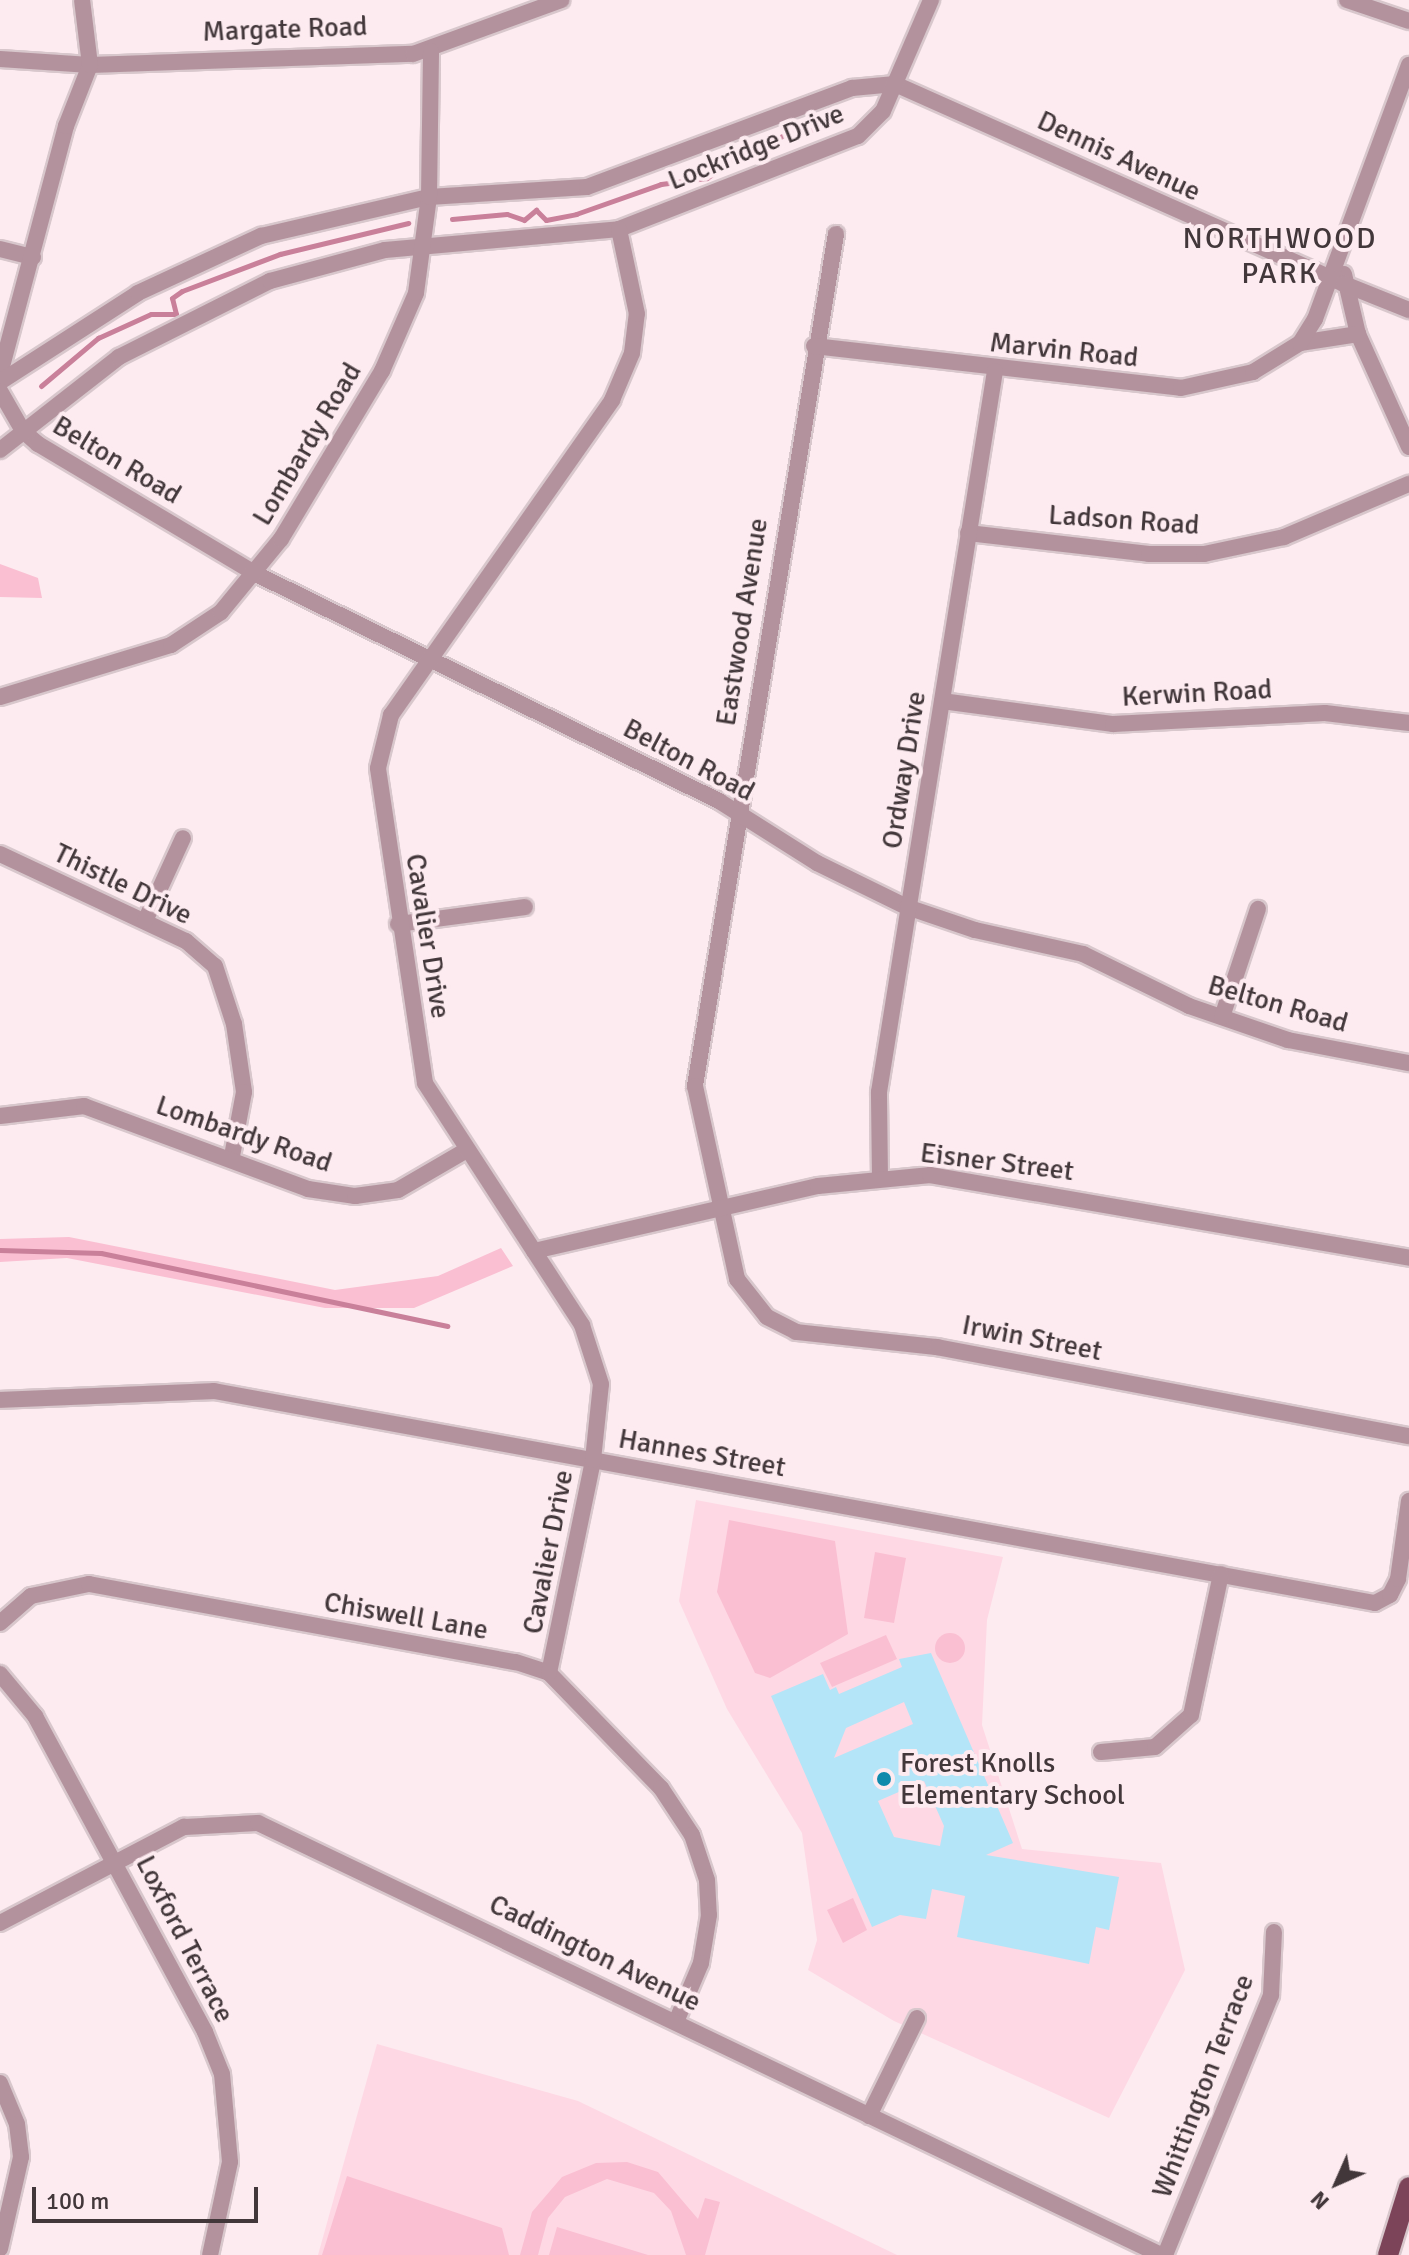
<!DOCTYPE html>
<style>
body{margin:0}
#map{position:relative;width:1409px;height:2255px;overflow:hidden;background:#fdebf0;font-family:Signika,sans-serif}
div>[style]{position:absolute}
.built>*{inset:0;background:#fed8e4}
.green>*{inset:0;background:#fabfd2}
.round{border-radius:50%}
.stream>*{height:5px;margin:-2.5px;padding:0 2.5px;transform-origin:2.5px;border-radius:2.5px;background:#c9809a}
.building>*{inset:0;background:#b4e5f8}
.roads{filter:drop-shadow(2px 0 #d8c7cc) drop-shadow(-2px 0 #d8c7cc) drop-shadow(0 2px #d8c7cc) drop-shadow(0 -2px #d8c7cc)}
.minor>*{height:16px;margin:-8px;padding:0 8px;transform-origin:8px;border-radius:8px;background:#b3929d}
.tertiary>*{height:16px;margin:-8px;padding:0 8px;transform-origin:8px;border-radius:8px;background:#b3929d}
.primary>*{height:20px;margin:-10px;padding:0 10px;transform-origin:10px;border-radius:10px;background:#7c4459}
.dots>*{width:22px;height:22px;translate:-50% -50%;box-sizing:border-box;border:4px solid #fdebf0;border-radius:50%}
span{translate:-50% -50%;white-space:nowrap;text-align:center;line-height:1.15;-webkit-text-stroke:8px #fdebf0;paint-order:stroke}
.street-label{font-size:28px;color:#42373a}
.poi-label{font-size:28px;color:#42373a}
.left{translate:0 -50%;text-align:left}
.neighbourhood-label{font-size:30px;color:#42373a;letter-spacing:2px}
.north{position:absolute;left:1297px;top:2143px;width:80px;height:80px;-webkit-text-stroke:6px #fdebf0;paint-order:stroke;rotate:225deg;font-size:22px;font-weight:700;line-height:32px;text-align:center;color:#42373a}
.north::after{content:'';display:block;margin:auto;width:28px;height:36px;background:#42373a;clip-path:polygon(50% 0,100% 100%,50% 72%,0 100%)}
.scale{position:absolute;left:32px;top:2187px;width:226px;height:36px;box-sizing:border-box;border:4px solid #42373a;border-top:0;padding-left:10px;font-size:24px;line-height:28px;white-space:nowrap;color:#42373a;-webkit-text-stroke:6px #fdebf0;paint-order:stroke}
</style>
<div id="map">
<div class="built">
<div style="clip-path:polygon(696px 1500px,1003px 1557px,987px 1620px,982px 1725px,1022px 1849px,1161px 1863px,1185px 1970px,1109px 2118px,894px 2021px,808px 1970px,817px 1940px,802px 1833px,727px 1709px,679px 1601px)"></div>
<div style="clip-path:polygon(377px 2044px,578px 2101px,897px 2255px,318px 2255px)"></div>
</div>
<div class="green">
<div style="clip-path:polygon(0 564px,38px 578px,42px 598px,0 597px)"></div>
<div style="clip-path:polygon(69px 1237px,335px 1290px,438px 1276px,501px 1248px,513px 1266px,414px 1308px,325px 1308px,67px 1258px,0 1262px,0 1239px)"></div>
<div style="clip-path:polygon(729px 1520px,835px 1541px,848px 1634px,770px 1678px,755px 1673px,717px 1592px)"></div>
<div style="clip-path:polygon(875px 1552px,906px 1558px,894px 1623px,864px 1618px)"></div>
<div class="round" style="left:935px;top:1633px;width:30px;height:30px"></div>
<div style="clip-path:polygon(886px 1635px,897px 1659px,832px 1687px,820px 1663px)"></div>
<div style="clip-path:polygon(853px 1898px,867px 1930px,843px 1943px,827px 1910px)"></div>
<div style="clip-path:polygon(627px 2162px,658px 2172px,698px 2219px,705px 2198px,720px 2202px,705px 2255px,686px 2255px,671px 2211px,654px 2193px,607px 2179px,565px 2197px,548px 2218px,538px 2255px,520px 2255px,532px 2212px,562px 2177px,596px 2163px)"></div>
<div style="clip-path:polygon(347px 2176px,502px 2228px,509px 2255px,322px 2255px)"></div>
<div style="clip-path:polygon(557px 2227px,648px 2255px,549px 2255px)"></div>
</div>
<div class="stream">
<div style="left:452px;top:219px;width:55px;rotate:-5.2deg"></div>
<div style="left:507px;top:214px;width:18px;rotate:19deg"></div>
<div style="left:524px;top:220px;width:16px;rotate:-40deg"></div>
<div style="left:536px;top:210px;width:14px;rotate:45deg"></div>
<div style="left:546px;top:220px;width:31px;rotate:-11deg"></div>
<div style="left:576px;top:214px;width:90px;rotate:-19.4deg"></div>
<div style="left:661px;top:184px;width:46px;rotate:-7.4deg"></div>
<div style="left:707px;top:178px;width:34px;rotate:-36deg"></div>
<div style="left:735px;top:158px;width:64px;rotate:-25deg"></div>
<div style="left:793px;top:131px;width:22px;rotate:-3deg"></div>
<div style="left:41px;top:386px;width:75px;rotate:-40.1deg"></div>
<div style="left:98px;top:338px;width:58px;rotate:-24.4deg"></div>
<div style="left:151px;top:314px;width:25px"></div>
<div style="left:176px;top:314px;width:16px;rotate:-104deg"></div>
<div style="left:172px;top:298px;width:12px;rotate:-35deg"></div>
<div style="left:182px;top:291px;width:105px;rotate:-20.7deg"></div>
<div style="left:280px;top:254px;width:132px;rotate:-13.6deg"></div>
<div style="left:0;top:1250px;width:101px;rotate:1.7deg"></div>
<div style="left:101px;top:1253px;width:354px;rotate:11.9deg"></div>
</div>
<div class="building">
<div style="clip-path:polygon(evenodd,931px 1653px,1013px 1843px,986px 1855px,1119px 1877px,1109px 1930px,1096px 1927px,1089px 1964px,957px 1937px,965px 1896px,932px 1889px,926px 1919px,900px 1915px,872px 1927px,771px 1696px,823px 1674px,830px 1690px,836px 1687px,839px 1694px,902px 1667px,899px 1659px,931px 1653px,904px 1702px,913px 1724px,834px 1758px,846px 1728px,904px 1702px,931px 1653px,924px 1781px,944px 1826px,940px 1846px,894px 1837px,878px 1801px,924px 1781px)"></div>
</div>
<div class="roads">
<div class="minor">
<div style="left:1347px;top:0;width:65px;rotate:18.7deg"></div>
<div style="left:0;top:59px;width:90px;rotate:3.8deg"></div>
<div style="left:90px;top:65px;width:323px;rotate:-2deg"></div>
<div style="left:413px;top:54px;width:158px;rotate:-20deg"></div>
<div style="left:836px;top:234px;width:864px;rotate:99.4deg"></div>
<div style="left:695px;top:1086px;width:198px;rotate:77.7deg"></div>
<div style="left:737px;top:1279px;width:48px;rotate:51.7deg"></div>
<div style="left:767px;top:1317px;width:33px;rotate:27deg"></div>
<div style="left:796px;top:1332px;width:142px;rotate:6.1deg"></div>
<div style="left:937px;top:1347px;width:480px;rotate:10.7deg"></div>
<div style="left:0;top:249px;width:34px;rotate:14deg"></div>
<div style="left:1344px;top:274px;width:62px;rotate:76.9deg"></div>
<div style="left:1358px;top:334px;width:124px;rotate:65.7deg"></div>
<div style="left:1300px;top:343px;width:59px;rotate:-8.8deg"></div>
<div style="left:814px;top:346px;width:369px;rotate:6.5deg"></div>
<div style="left:1181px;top:388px;width:74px;rotate:-12.5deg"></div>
<div style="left:1253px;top:372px;width:55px;rotate:-31.7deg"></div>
<div style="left:1300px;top:343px;width:28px;rotate:-58deg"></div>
<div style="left:1315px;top:319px;width:271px;rotate:-69.7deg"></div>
<div style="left:0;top:374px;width:257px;rotate:-75.1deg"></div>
<div style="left:66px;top:126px;width:66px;rotate:-68.5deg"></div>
<div style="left:90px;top:65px;width:65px;rotate:-97deg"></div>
<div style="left:0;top:382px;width:164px;rotate:-32.8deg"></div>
<div style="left:138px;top:293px;width:136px;rotate:-24.9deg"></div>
<div style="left:261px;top:236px;width:172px;rotate:-13.1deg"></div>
<div style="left:429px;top:197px;width:158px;rotate:-3.6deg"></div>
<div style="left:587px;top:187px;width:283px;rotate:-20.5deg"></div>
<div style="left:852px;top:88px;width:43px;rotate:-5.3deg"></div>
<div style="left:895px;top:84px;width:492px;rotate:24deg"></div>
<div style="left:0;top:391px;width:46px;rotate:60.1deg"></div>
<div style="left:23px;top:431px;width:20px;rotate:41deg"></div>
<div style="left:38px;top:444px;width:254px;rotate:30.8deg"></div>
<div style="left:256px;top:574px;width:516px;rotate:26.12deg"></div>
<div style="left:719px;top:801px;width:116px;rotate:32.3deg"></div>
<div style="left:817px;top:863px;width:100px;rotate:26.1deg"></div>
<div style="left:907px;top:907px;width:72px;rotate:18.7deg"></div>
<div style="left:975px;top:930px;width:111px;rotate:12.5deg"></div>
<div style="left:1083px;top:954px;width:118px;rotate:26.1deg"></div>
<div style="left:1189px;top:1006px;width:105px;rotate:19deg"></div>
<div style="left:1288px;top:1040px;width:123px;rotate:10.8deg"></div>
<div style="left:0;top:450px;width:151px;rotate:-38deg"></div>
<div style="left:119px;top:357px;width:169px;rotate:-26.7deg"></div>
<div style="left:270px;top:281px;width:119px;rotate:-15.1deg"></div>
<div style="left:385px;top:250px;width:235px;rotate:-5.1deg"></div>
<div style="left:619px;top:229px;width:256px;rotate:-21.3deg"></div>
<div style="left:858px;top:136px;width:35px;rotate:-45deg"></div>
<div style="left:883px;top:111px;width:121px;rotate:-66.6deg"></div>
<div style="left:968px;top:533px;width:182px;rotate:6.6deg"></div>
<div style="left:1149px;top:554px;width:55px"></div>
<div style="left:1204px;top:554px;width:82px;rotate:-12deg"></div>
<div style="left:1284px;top:537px;width:136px;rotate:-23deg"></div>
<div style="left:0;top:697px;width:179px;rotate:-16.9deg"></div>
<div style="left:171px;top:645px;width:60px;rotate:-33.4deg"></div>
<div style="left:221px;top:612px;width:94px;rotate:-50.6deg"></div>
<div style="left:281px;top:539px;width:196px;rotate:-59deg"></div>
<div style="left:382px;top:371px;width:85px;rotate:-66.4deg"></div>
<div style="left:416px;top:293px;width:97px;rotate:-82.3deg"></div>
<div style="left:429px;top:197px;width:146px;rotate:-89.2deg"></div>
<div style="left:942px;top:701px;width:173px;rotate:7.7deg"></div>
<div style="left:1113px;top:724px;width:212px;rotate:-3deg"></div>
<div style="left:1325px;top:713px;width:85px;rotate:6.8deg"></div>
<div style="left:0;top:854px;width:205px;rotate:25.1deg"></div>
<div style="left:186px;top:941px;width:38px;rotate:41deg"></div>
<div style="left:215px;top:966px;width:61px;rotate:71.9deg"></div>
<div style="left:234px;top:1024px;width:69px;rotate:81.6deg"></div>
<div style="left:244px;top:1092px;width:65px;rotate:100.6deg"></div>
<div style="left:145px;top:921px;width:91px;rotate:-65.4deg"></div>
<div style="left:398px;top:924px;width:128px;rotate:-7.6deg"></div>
<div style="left:1222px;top:1017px;width:114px;rotate:-71.6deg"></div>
<div style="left:0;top:1116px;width:85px;rotate:-6.8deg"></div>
<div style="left:84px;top:1106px;width:239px;rotate:20.3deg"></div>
<div style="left:308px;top:1189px;width:48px;rotate:8.5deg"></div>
<div style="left:355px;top:1196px;width:43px;rotate:-7.9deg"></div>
<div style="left:398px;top:1190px;width:78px;rotate:-30.2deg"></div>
<div style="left:880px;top:1179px;width:87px;rotate:-90.7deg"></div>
<div style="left:879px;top:1092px;width:730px;rotate:-80.86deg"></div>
<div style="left:534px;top:1251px;width:291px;rotate:-12.9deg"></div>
<div style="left:818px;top:1186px;width:113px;rotate:-5.6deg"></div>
<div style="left:930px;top:1175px;width:486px;rotate:9.8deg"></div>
<div style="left:0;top:1400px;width:214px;rotate:-2.4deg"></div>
<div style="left:214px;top:1391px;width:1180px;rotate:10.35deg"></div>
<div style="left:1375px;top:1603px;width:17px;rotate:-28deg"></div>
<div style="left:1390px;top:1595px;width:18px;rotate:-63deg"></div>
<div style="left:1398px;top:1579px;width:79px;rotate:-82deg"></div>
<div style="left:0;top:1623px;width:41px;rotate:-41.1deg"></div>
<div style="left:31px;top:1596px;width:59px;rotate:-11.7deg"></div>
<div style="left:89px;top:1584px;width:434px;rotate:10.4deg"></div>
<div style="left:516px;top:1662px;width:35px;rotate:18deg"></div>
<div style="left:549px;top:1673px;width:161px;rotate:45.8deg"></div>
<div style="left:661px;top:1788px;width:56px;rotate:56.6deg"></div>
<div style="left:692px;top:1835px;width:47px;rotate:71.6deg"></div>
<div style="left:707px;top:1880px;width:35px;rotate:87deg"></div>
<div style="left:709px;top:1915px;width:49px;rotate:99.5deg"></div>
<div style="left:701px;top:1963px;width:64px;rotate:113deg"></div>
<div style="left:549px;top:1673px;width:217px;rotate:-78.3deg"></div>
<div style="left:593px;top:1460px;width:76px;rotate:-84deg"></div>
<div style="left:601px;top:1384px;width:62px;rotate:-107.9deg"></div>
<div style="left:582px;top:1325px;width:288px;rotate:-123deg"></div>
<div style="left:425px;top:1083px;width:318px;rotate:-98.5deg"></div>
<div style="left:378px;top:768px;width:55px;rotate:-76.2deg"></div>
<div style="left:391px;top:715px;width:385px;rotate:-54.9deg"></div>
<div style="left:612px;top:400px;width:51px;rotate:-66.9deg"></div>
<div style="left:632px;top:353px;width:39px;rotate:-83deg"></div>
<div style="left:637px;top:314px;width:87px;rotate:-102deg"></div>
<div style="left:0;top:1674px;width:55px;rotate:50.2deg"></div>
<div style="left:35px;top:1716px;width:359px;rotate:61.7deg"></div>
<div style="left:205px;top:2032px;width:45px;rotate:68deg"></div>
<div style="left:222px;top:2074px;width:88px;rotate:84.8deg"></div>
<div style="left:230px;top:2162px;width:95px;rotate:102.1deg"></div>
<div style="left:1101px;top:1752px;width:54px;rotate:-5.3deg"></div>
<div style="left:1155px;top:1747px;width:48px;rotate:-41.6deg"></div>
<div style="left:1191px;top:1715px;width:144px;rotate:-78deg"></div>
<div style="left:0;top:1923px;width:208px;rotate:-27.6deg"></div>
<div style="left:184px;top:1827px;width:74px;rotate:-3.1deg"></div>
<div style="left:258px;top:1823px;width:1001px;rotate:25.57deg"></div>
<div style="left:0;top:2083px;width:44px;rotate:67.5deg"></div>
<div style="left:17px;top:2124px;width:33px;rotate:83deg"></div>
<div style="left:21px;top:2157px;width:94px;rotate:102.9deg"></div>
<div style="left:869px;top:2116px;width:109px;rotate:-63.9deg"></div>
<div style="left:1165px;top:2255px;width:281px;rotate:-67.8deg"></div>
<div style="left:1271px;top:1995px;width:63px;rotate:-87.3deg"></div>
</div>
<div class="tertiary">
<div style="left:1344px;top:284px;width:70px;rotate:21.8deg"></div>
</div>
<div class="primary">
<div style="left:1388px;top:2255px;width:71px;rotate:-72.8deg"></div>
</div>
</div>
<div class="dots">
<div style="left:884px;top:1779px;background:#0e8aac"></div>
</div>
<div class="street-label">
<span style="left:285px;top:29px;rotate:-2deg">Margate Road</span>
<span style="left:756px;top:147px;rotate:-22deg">Lockridge Drive</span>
<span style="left:1119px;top:156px;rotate:25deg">Dennis Avenue</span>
<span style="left:1064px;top:350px;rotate:6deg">Marvin Road</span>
<span style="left:307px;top:444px;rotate:-59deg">Lombardy Road</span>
<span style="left:117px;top:460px;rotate:31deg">Belton Road</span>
<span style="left:1124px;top:520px;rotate:4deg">Ladson Road</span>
<span style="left:742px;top:622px;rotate:-81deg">Eastwood Avenue</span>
<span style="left:1197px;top:693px;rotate:-3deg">Kerwin Road</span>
<span style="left:689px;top:760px;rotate:28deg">Belton Road</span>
<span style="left:904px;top:770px;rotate:-81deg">Ordway Drive</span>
<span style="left:123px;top:884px;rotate:26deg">Thistle Drive</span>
<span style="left:428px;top:936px;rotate:81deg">Cavalier Drive</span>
<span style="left:1278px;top:1004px;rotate:16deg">Belton Road</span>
<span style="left:244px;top:1134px;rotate:19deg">Lombardy Road</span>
<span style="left:997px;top:1162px;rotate:7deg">Eisner Street</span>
<span style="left:1032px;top:1338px;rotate:11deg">Irwin Street</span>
<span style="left:702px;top:1453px;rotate:10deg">Hannes Street</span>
<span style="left:548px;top:1552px;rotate:-79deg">Cavalier Drive</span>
<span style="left:406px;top:1616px;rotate:10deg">Chiswell Lane</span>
<span style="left:185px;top:1939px;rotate:63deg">Loxford Terrace</span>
<span style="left:595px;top:1953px;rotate:26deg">Caddington Avenue</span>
<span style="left:1203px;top:2086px;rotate:-69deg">Whittington Terrace</span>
</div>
<div class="poi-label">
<span class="left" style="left:900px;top:1779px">Forest Knolls<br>Elementary School</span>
</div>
<div class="neighbourhood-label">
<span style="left:1280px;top:256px">NORTHWOOD<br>PARK</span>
</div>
<div class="north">N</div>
<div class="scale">100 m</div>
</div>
